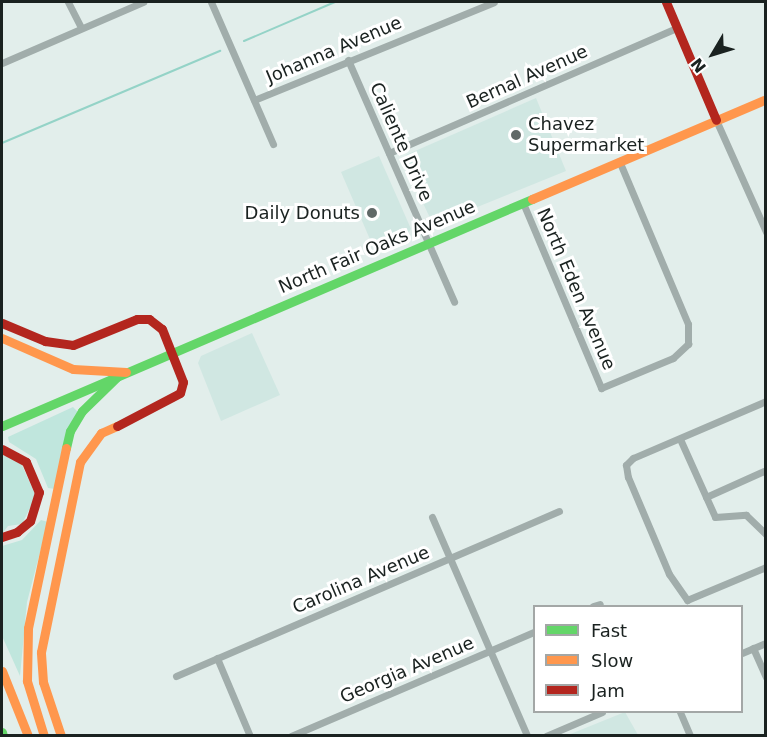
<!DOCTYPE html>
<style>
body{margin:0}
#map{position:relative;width:767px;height:737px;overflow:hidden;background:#e2eeeb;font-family:"DejaVu Sans",sans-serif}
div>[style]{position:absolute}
.built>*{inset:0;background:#d0e7e2}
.green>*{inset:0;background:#c0e6dd}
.stream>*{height:2px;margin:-1px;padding:0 1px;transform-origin:1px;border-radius:1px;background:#94d3c7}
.street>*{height:7px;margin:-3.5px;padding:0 3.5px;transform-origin:3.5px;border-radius:3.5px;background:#a1adab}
.fast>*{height:9px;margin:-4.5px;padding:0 4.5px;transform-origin:4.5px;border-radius:4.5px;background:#63d668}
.slow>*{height:9px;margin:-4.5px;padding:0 4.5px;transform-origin:4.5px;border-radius:4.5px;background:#ff974d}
.jam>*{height:9px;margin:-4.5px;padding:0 4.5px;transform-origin:4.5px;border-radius:4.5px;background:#b3261e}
.dots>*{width:16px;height:16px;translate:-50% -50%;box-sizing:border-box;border:3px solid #fff;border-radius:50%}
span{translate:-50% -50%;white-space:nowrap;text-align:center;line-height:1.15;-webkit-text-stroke:6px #fff;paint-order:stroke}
.street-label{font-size:18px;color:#1a2220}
.poi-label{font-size:18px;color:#1a2220}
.left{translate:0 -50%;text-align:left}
.right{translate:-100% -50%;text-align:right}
.frame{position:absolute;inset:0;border:3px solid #1a2220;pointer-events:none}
.legend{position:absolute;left:533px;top:605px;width:210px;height:108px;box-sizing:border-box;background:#fff;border:2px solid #a3a7a6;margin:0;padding:8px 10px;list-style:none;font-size:18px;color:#1a2220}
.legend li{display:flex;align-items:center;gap:12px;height:30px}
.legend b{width:30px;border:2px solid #a3a7a6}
.north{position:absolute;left:683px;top:24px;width:60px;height:60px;-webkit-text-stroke:4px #fff;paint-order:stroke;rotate:232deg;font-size:16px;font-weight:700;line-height:24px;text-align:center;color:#1a2220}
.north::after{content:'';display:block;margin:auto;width:21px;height:27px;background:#1a2220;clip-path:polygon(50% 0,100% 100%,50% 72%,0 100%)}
</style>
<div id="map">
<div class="built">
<div style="clip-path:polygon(536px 98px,566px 171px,438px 223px,431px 220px,404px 163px,406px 155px)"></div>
<div style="clip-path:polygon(379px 156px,411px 229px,404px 239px,375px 251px,341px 172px)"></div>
<div style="clip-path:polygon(252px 333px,280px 395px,221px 421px,198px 363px,201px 356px)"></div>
<div style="clip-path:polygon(625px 712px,638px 735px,568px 735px)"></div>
</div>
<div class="green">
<div style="clip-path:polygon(73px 407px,78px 412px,55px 489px,48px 488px,36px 459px,9px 442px,8px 437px)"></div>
<div style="clip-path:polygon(2px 454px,21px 463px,36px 496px,22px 524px,8px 526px,2px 534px)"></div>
<div style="clip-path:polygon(41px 520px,48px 522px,27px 602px,20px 676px,2px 636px,2px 546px,22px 540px)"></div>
</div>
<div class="stream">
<div style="left:244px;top:41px;width:99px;rotate:-23.2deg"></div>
<div style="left:2px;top:143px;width:237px;rotate:-22.9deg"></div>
</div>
<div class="street">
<div style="left:68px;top:2px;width:28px;rotate:63deg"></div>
<div style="left:211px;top:2px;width:155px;rotate:66.4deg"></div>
<div style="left:348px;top:60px;width:264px;rotate:66.3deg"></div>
<div style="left:2px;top:63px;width:154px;rotate:-23.4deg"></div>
<div style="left:254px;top:100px;width:259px;rotate:-22.2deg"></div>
<div style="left:716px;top:120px;width:123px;rotate:65.9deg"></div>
<div style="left:389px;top:153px;width:314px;rotate:-23.5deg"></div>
<div style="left:523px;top:203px;width:201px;rotate:67.1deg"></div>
<div style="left:601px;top:388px;width:78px;rotate:-22.6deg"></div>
<div style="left:673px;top:358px;width:21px;rotate:-43deg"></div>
<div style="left:688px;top:344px;width:20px;rotate:-90deg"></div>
<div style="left:688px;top:324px;width:177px;rotate:-112.9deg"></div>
<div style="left:766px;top:401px;width:145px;rotate:156.8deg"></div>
<div style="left:633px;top:458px;width:10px;rotate:135deg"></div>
<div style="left:626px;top:465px;width:12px;rotate:81deg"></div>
<div style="left:628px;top:477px;width:105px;rotate:67.1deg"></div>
<div style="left:669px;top:574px;width:32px;rotate:55deg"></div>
<div style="left:687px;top:600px;width:86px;rotate:-22.7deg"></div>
<div style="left:680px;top:439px;width:85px;rotate:65.8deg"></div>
<div style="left:715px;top:517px;width:31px;rotate:-4deg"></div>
<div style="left:746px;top:515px;width:28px;rotate:44deg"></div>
<div style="left:706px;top:497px;width:66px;rotate:-24.2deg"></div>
<div style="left:432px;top:517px;width:239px;rotate:66.5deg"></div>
<div style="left:593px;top:606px;width:7px;rotate:-16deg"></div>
<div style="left:753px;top:648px;width:32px;rotate:66deg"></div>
<div style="left:742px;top:653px;width:26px;rotate:-23deg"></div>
<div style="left:217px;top:658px;width:85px;rotate:67.1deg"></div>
<div style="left:176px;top:676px;width:417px;rotate:-23.3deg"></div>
<div style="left:680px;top:712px;width:26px;rotate:67deg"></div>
<div style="left:291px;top:736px;width:264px;rotate:-23.2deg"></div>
<div style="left:546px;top:736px;width:61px;rotate:-23.2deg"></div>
</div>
<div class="fast">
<div style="left:2px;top:426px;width:577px;rotate:-23.19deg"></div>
<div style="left:66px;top:448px;width:17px;rotate:-77deg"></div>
<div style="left:70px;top:431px;width:23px;rotate:-59deg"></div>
<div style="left:82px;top:411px;width:53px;rotate:-44.2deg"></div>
<div style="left:2px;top:732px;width:4px;rotate:76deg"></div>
</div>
<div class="slow">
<div style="left:532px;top:199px;width:254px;rotate:-23.1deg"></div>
<div style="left:2px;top:338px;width:77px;rotate:23.6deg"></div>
<div style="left:73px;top:369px;width:53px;rotate:3.2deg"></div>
<div style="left:2px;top:671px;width:70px;rotate:68.2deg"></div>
<div style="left:44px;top:736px;width:58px;rotate:-107.2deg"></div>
<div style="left:27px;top:681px;width:53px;rotate:-88.9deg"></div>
<div style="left:28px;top:628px;width:184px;rotate:-78.1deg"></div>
<div style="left:61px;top:736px;width:57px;rotate:-108.4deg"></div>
<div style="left:43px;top:682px;width:30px;rotate:-94deg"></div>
<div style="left:41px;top:652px;width:194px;rotate:-78.4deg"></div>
<div style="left:80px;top:462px;width:36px;rotate:-54deg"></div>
<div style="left:101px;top:433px;width:17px;rotate:-24deg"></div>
</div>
<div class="jam">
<div style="left:666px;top:2px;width:128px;rotate:67deg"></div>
<div style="left:2px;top:323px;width:47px;rotate:22.7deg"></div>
<div style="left:45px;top:341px;width:28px;rotate:8deg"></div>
<div style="left:73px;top:345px;width:69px;rotate:-22.1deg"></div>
<div style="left:137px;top:319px;width:12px"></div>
<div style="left:149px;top:319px;width:16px;rotate:38deg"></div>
<div style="left:162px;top:329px;width:57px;rotate:68.4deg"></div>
<div style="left:183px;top:382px;width:11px;rotate:105deg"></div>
<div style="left:180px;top:393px;width:71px;rotate:152.4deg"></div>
<div style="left:2px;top:449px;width:27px;rotate:28deg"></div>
<div style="left:26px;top:462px;width:33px;rotate:67deg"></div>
<div style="left:39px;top:492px;width:30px;rotate:107deg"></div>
<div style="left:30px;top:521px;width:17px;rotate:140deg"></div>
<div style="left:17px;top:532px;width:16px;rotate:162deg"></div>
</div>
<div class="dots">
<div style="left:516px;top:135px;background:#606967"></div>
<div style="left:372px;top:213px;background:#606967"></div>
</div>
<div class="street-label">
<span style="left:334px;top:50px;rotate:-23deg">Johanna Avenue</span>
<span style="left:527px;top:77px;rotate:-24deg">Bernal Avenue</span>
<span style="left:401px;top:142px;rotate:66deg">Caliente Drive</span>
<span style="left:377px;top:247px;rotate:-23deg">North Fair Oaks Avenue</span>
<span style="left:576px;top:289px;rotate:67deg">North Eden Avenue</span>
<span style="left:361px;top:580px;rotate:-23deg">Carolina Avenue</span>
<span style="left:407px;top:670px;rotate:-23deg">Georgia Avenue</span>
</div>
<div class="poi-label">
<span class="left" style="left:528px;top:135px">Chavez<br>Supermarket</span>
<span class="right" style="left:360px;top:213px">Daily Donuts</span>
</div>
<div class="frame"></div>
<ul class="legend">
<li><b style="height:8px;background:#63d668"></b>Fast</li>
<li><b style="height:8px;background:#ff974d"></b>Slow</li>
<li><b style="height:8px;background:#b3261e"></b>Jam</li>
</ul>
<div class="north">N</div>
</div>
